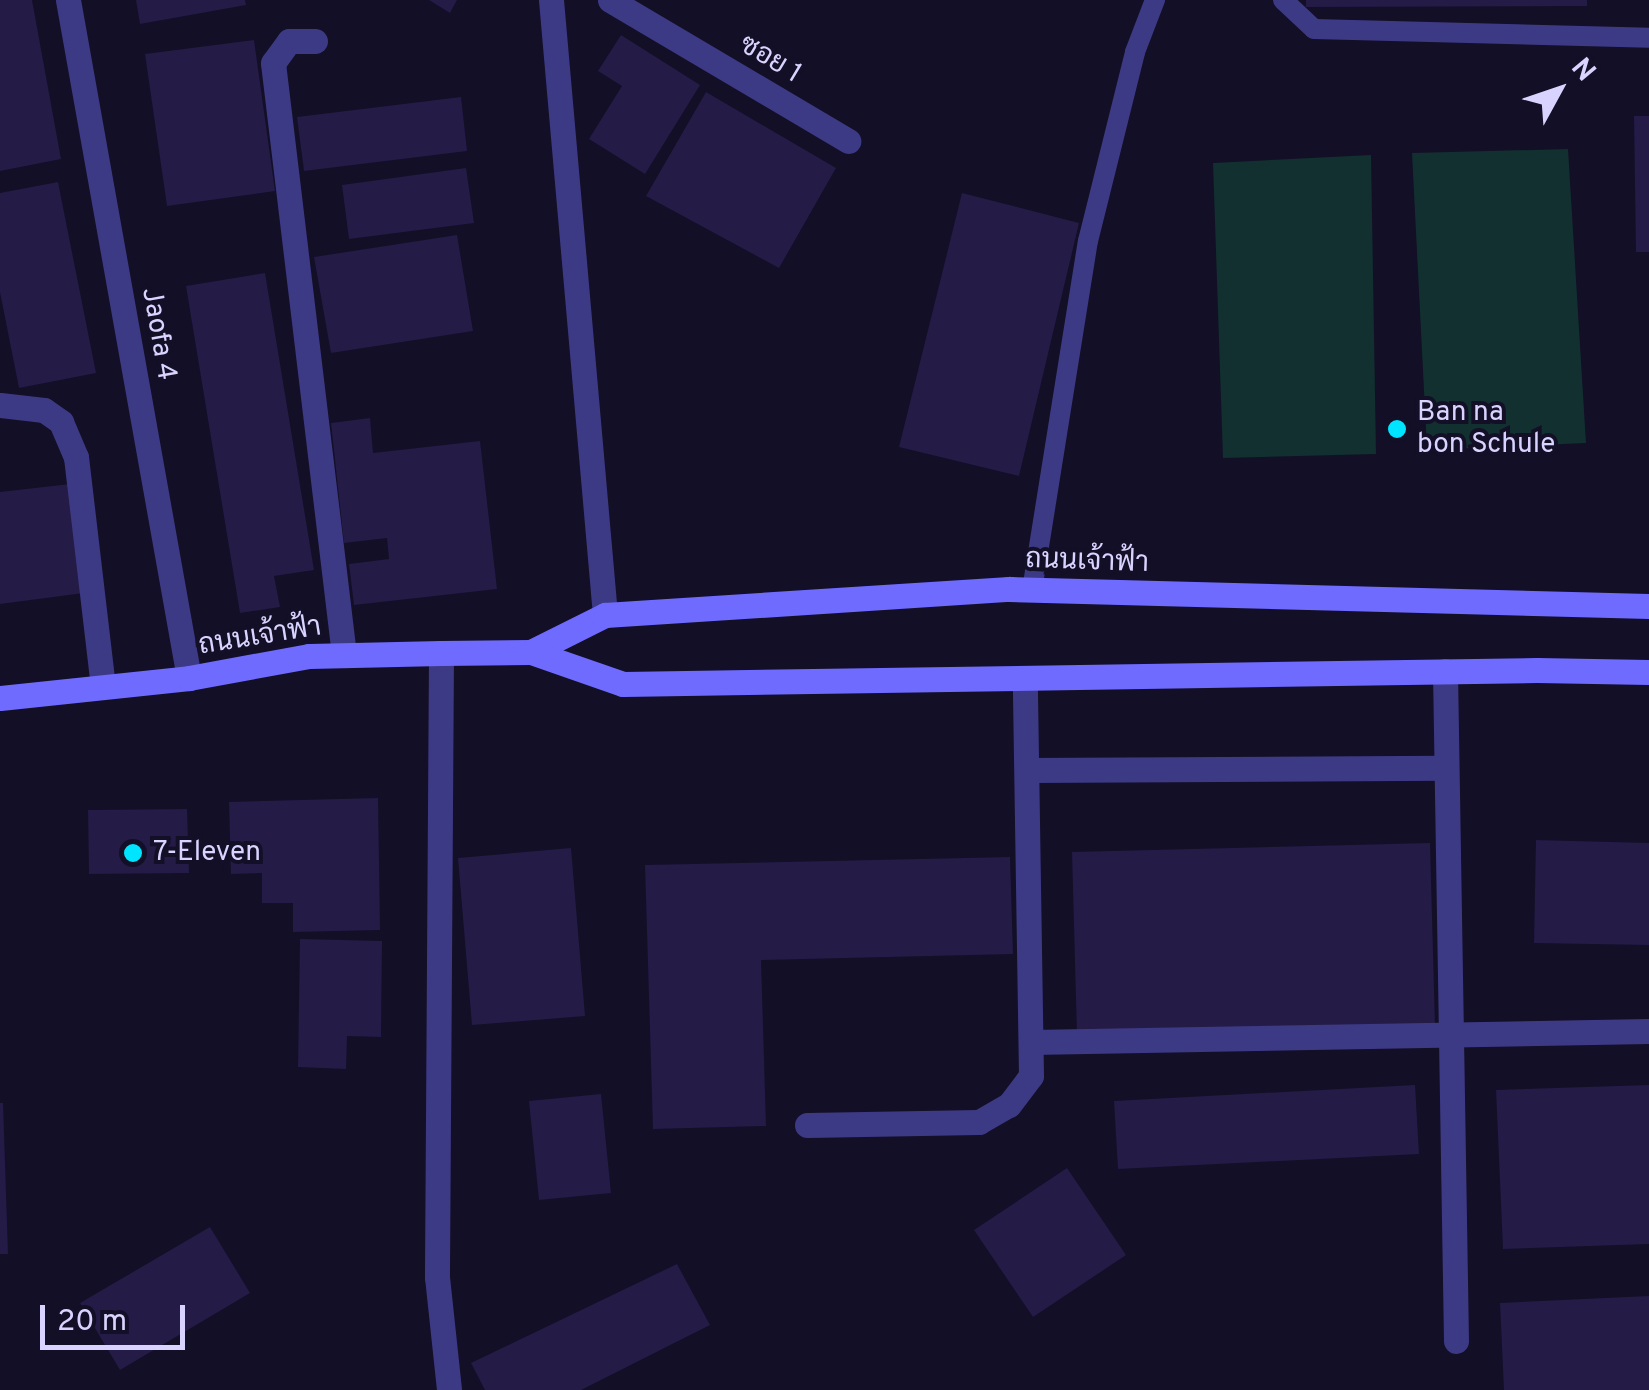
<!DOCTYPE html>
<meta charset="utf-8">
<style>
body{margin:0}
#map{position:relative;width:1649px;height:1390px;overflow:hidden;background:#130f26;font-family:Overpass,Sarabun,sans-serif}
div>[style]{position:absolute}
.green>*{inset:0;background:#12302f}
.building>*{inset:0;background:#241b47}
.lane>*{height:20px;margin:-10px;padding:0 10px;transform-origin:10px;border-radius:10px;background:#3d3a85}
.street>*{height:25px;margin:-12.5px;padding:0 12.5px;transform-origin:12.5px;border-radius:12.5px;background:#3d3a85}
.secondary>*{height:25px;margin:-12.5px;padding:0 12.5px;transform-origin:12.5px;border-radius:12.5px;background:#6f6bff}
.dots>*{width:28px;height:28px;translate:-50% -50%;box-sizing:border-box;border:5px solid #130f26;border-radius:50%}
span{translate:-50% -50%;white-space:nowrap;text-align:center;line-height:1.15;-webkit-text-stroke:8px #130f26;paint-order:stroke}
.street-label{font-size:28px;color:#d9d4ff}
.poi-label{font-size:28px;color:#d9d4ff}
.left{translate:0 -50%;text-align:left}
.north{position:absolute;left:1509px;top:40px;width:100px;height:100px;-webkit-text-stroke:8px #130f26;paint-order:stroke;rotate:50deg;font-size:28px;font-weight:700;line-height:40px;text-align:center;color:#d9d4ff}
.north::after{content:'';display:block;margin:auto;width:35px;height:45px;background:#d9d4ff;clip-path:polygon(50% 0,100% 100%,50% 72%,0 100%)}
.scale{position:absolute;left:40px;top:1305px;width:145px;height:45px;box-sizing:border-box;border:5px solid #d9d4ff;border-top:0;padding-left:12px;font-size:30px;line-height:35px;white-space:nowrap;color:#d9d4ff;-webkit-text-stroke:8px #130f26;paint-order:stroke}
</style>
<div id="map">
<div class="green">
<div style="clip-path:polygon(1568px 149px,1586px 443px,1427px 450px,1412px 153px)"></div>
<div style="clip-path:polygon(1371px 155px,1376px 454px,1223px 458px,1213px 163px)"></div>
</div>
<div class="building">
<div style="clip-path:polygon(0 0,32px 0,61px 159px,0 171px)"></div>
<div style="clip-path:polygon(136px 0,245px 0,246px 5px,140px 24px)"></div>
<div style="clip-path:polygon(429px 0,457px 0,450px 13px)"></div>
<div style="clip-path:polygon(1306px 0,1587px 0,1587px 6px,1306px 7px)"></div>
<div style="clip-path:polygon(621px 35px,700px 85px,645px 174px,589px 139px,622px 86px,598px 71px)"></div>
<div style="clip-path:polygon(254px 40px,275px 191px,167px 206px,145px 54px)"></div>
<div style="clip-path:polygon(706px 92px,836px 168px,779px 268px,646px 196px)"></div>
<div style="clip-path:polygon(461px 97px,467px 151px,304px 171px,297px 117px)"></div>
<div style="clip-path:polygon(1634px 116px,1649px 116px,1649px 252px,1636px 252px)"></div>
<div style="clip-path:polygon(466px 168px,474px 223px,349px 239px,342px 185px)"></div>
<div style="clip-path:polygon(58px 182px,96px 373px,19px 388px,0 292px,0 193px)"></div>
<div style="clip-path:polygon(962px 193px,1079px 223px,1019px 476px,899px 447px)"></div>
<div style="clip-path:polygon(457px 235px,473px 331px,331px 353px,314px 257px)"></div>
<div style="clip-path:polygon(265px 273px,314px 570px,274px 576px,280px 607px,240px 613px,186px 286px)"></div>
<div style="clip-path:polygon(370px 418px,373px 453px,480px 441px,497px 589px,354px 605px,349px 564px,389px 559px,387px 538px,344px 543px,331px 423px)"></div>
<div style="clip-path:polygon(70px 484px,84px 593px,0 604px,0 492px)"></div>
<div style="clip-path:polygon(378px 798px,380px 930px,293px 932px,293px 903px,262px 903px,262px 873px,231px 874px,229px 802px)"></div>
<div style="clip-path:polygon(187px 809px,189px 873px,89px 874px,88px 810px)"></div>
<div style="clip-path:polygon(1536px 840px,1649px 843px,1649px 945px,1534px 943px)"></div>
<div style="clip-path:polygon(1430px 843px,1435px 1026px,1077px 1035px,1072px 852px)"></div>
<div style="clip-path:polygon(571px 848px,585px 1016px,472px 1025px,458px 858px)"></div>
<div style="clip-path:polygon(1010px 857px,1013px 954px,761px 960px,766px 1126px,653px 1129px,645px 865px)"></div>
<div style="clip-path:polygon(300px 939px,382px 941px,381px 1037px,347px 1036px,346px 1069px,298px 1067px)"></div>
<div style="clip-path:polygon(1415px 1085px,1419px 1154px,1118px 1169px,1114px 1101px)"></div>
<div style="clip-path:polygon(1649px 1085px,1649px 1244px,1503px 1249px,1496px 1090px)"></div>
<div style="clip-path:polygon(601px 1094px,611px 1193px,539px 1200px,529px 1101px)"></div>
<div style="clip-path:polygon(0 1103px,3px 1103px,8px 1254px,0 1254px)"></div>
<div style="clip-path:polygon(1067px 1168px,1126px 1255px,1033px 1317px,974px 1230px)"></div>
<div style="clip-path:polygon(210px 1227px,250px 1293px,120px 1370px,80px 1303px)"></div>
<div style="clip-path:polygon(677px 1264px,710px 1325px,581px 1390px,485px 1390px,471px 1363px)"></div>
<div style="clip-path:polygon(1649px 1296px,1649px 1390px,1504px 1390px,1500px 1303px)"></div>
</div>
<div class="lane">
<div style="left:1283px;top:0;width:42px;rotate:43.1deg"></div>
<div style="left:1314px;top:29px;width:335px;rotate:1.5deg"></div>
<div style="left:1032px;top:590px;width:353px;rotate:-80.9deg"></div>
<div style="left:1088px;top:241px;width:195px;rotate:-76deg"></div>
<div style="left:1135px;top:52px;width:56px;rotate:-69deg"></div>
</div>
<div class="street">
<div style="left:68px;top:0;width:689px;rotate:79.88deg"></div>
<div style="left:551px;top:0;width:617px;rotate:84.98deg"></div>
<div style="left:610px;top:0;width:277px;rotate:30.6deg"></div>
<div style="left:315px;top:41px;width:26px;rotate:180deg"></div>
<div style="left:289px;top:41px;width:27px;rotate:126deg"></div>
<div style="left:273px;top:63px;width:596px;rotate:83.16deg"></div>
<div style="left:0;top:405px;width:44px;rotate:6.5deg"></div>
<div style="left:44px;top:410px;width:21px;rotate:35deg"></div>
<div style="left:61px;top:422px;width:38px;rotate:67deg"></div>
<div style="left:76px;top:457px;width:231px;rotate:83.3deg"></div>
<div style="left:441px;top:653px;width:624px;rotate:90.37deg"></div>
<div style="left:437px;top:1277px;width:114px;rotate:83.9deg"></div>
<div style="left:1445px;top:671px;width:670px;rotate:89.06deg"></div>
<div style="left:1027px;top:770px;width:419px;rotate:-0.3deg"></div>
<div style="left:1031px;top:1042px;width:618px;rotate:-1.02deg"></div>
<div style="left:807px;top:1125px;width:172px;rotate:-1deg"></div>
<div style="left:979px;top:1122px;width:34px;rotate:-30deg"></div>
<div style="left:1009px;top:1105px;width:36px;rotate:-53deg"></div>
<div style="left:1031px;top:1076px;width:398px;rotate:-90.9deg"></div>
</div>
<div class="secondary">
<div style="left:531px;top:652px;width:83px;rotate:-26.6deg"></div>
<div style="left:605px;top:615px;width:405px;rotate:-3.7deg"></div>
<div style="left:1009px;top:589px;width:640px;rotate:1.52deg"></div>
<div style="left:0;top:698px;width:190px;rotate:-6deg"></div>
<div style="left:189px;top:678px;width:122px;rotate:-10.4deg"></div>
<div style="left:309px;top:656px;width:132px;rotate:-1.3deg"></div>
<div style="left:441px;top:653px;width:90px;rotate:-0.6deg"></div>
<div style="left:531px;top:652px;width:97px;rotate:19.2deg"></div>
<div style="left:623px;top:684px;width:914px;rotate:-0.88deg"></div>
<div style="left:1537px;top:670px;width:112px;rotate:1deg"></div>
</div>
<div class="dots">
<div style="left:1397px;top:429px;background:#00e5ff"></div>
<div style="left:133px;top:853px;background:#00e5ff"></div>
</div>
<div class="street-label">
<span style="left:770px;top:60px;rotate:31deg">ซอย 1</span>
<span style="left:158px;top:334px;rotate:80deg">Jaofa 4</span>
<span style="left:1087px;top:562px;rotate:2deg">ถนนเจ้าฟ้า</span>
<span style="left:260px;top:637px;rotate:-9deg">ถนนเจ้าฟ้า</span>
</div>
<div class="poi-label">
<span class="left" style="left:1417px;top:429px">Ban na<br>bon Schule</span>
<span class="left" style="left:153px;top:853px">7-Eleven</span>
</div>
<div class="north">N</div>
<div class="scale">20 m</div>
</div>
